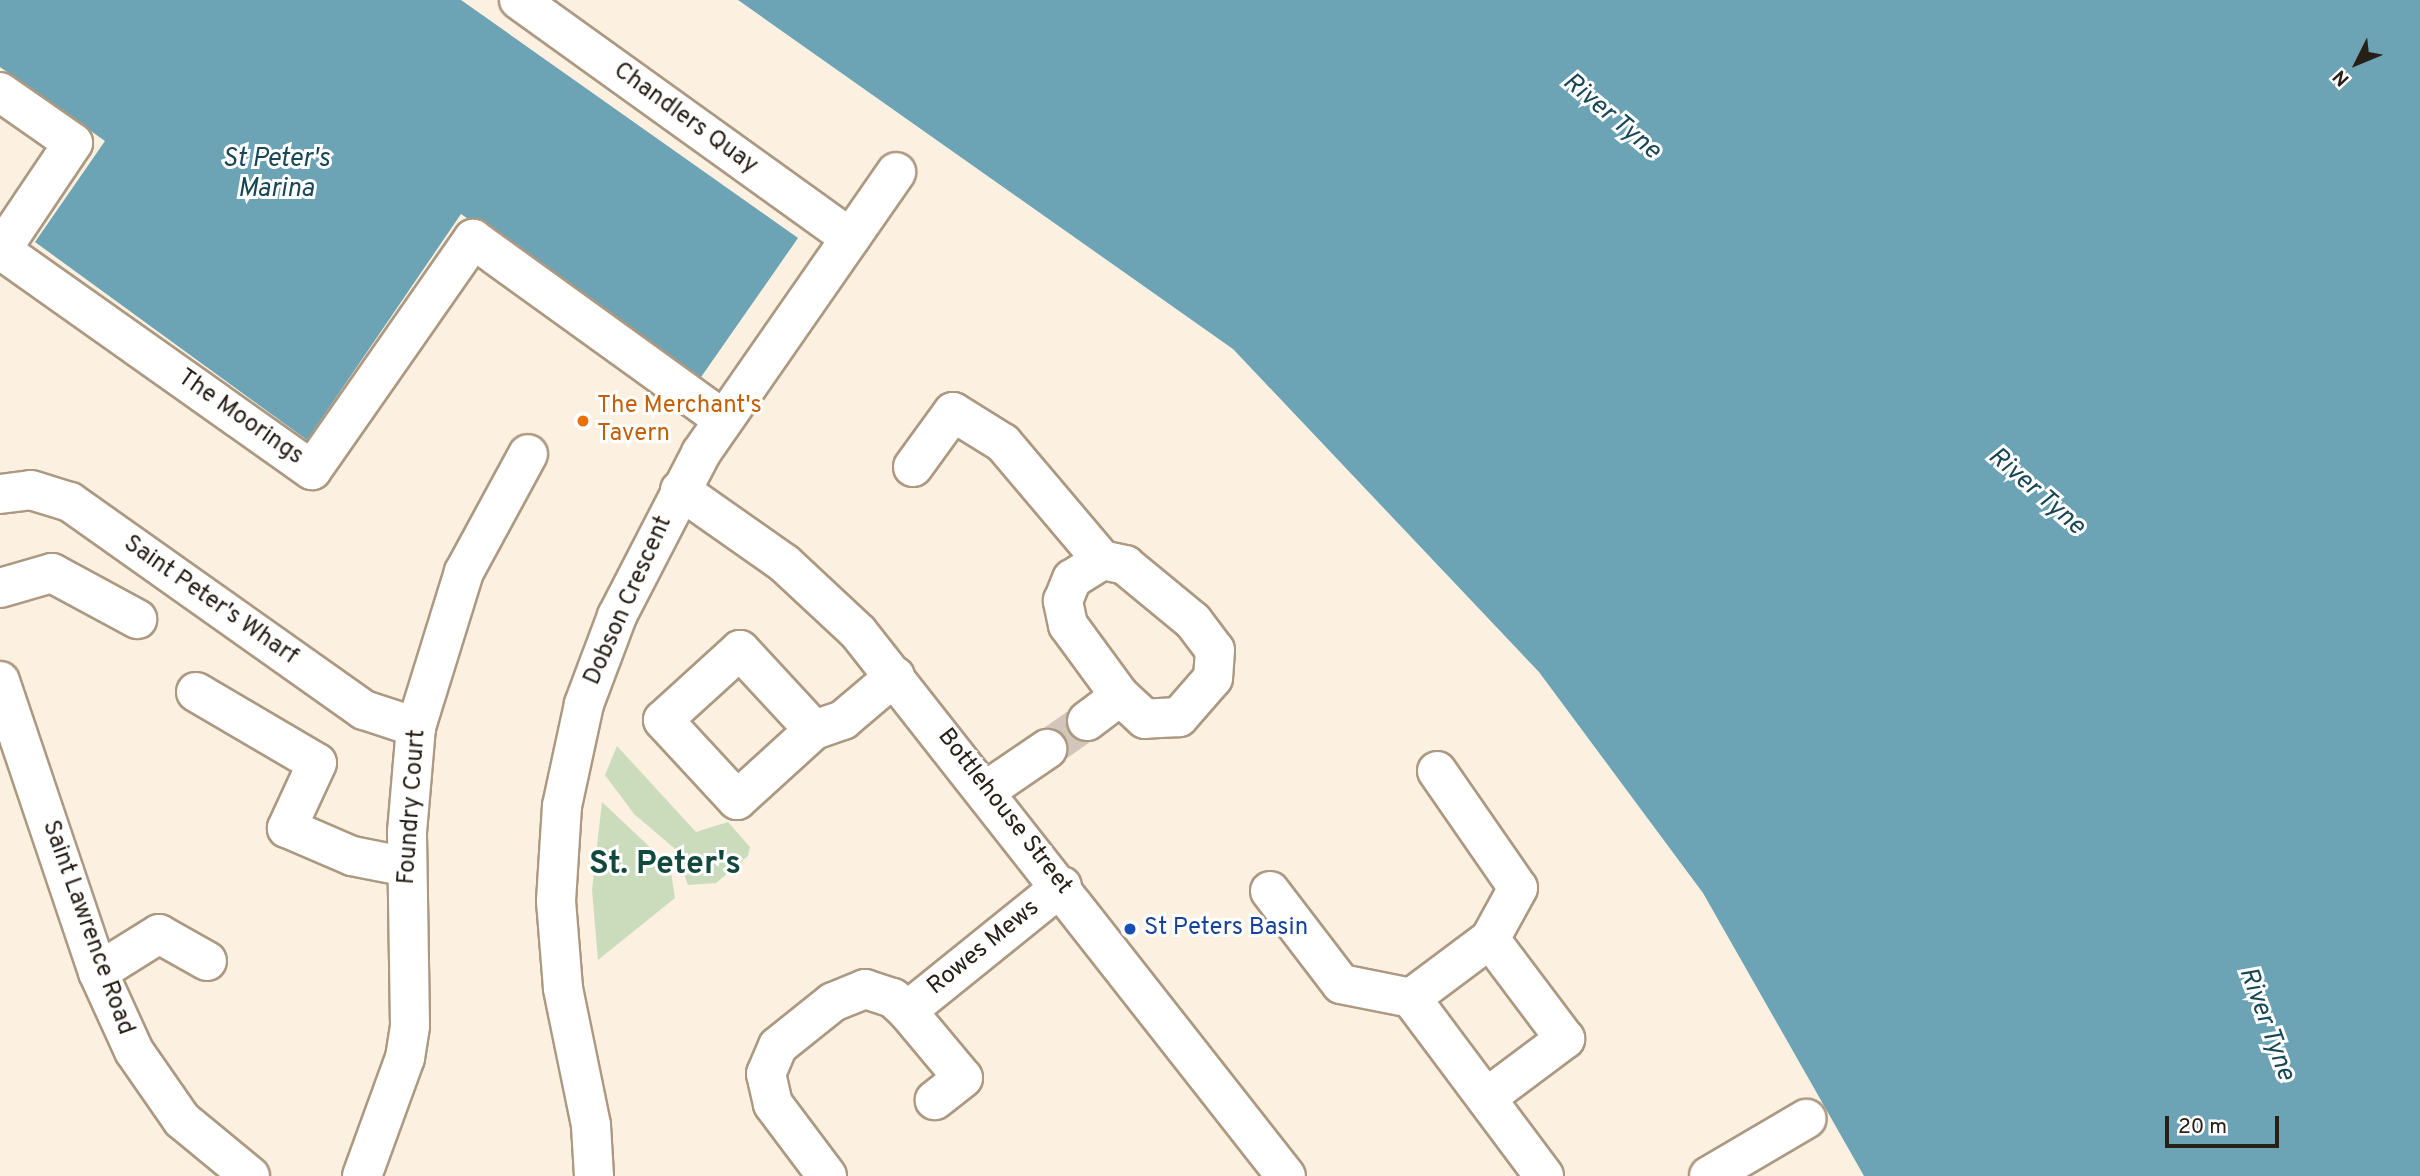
<!DOCTYPE html>
<style>
body{margin:0}
#map{position:relative;width:2420px;height:1176px;overflow:hidden;background:#fcf0e1;font-family:Overpass,sans-serif}
div>[style]{position:absolute}
.green>*{inset:0;background:#cbdcbc}
.water>*{inset:0;background:#6ca3b5}
.minor-tunnel>*{height:38px;margin-top:-19px;transform-origin:0;background:repeating-linear-gradient(90deg,#d1c6b9 0 38px,transparent 0 57px)}
.roads{filter:drop-shadow(2px 0 #ac9982) drop-shadow(-2px 0 #ac9982) drop-shadow(0 2px #ac9982) drop-shadow(0 -2px #ac9982)}
.minor>*{height:38px;margin:-19px;padding:0 19px;transform-origin:19px;border-radius:19px;background:#fff}
.dots>*{width:19px;height:19px;translate:-50% -50%;box-sizing:border-box;border:4px solid #fff;border-radius:50%}
span{translate:-50% -50%;white-space:nowrap;text-align:center;line-height:1.15;-webkit-text-stroke:6px #fff;paint-order:stroke}
.street-label{font-size:24px;color:#272017}
.food-label{font-size:24px;color:#c56008}
.left{translate:0 -50%;text-align:left}
.transit-label{font-size:24px;color:#164399}
.water-label{font-size:26px;color:#174755;font-style:italic}
.district-label{font-size:32px;color:#12493c;font-weight:700}
.north{position:absolute;left:2322px;top:28px;width:70px;height:70px;-webkit-text-stroke:5px #fff;paint-order:stroke;rotate:227deg;font-size:19px;font-weight:700;line-height:28px;text-align:center;color:#272017}
.north::after{content:'';display:block;margin:auto;width:24px;height:32px;background:#272017;clip-path:polygon(50% 0,100% 100%,50% 72%,0 100%)}
.scale{position:absolute;left:2165px;top:1116px;width:114px;height:32px;box-sizing:border-box;border:4px solid #272017;border-top:0;padding-left:9px;font-size:21px;line-height:24px;white-space:nowrap;color:#272017;-webkit-text-stroke:5px #fff;paint-order:stroke}
</style>
<div id="map">
<div class="green">
<div style="clip-path:polygon(617px 746px,696px 832px,728px 822px,750px 847px,748px 856px,716px 883px,688px 885px,674px 848px,634px 814px,605px 775px)"></div>
<div style="clip-path:polygon(602px 802px,670px 866px,675px 898px,598px 960px,592px 890px)"></div>
</div>
<div class="water">
<div style="clip-path:polygon(0 0,461px 0,798px 238px,699px 380px,461px 214px,307px 440px,35px 242px,105px 141px,0 67px)"></div>
<div style="clip-path:polygon(738px 0,2420px 0,2420px 1176px,1864px 1176px,1703px 893px,1539px 672px,1233px 349px)"></div>
</div>
<div class="minor-tunnel">
<div style="left:1047px;top:749px;width:49px;rotate:-35deg"></div>
</div>
<div class="roads">
<div class="minor">
<div style="left:519px;top:0;width:408px;rotate:35.7deg"></div>
<div style="left:0;top:92px;width:89px;rotate:34.9deg"></div>
<div style="left:73px;top:143px;width:129px;rotate:123.9deg"></div>
<div style="left:1px;top:250px;width:381px;rotate:35.3deg"></div>
<div style="left:312px;top:470px;width:282px;rotate:-55.1deg"></div>
<div style="left:473px;top:239px;width:308px;rotate:35.8deg"></div>
<div style="left:913px;top:467px;width:68px;rotate:-54deg"></div>
<div style="left:953px;top:412px;width:59px;rotate:31.8deg"></div>
<div style="left:1003px;top:443px;width:153px;rotate:49.8deg"></div>
<div style="left:680px;top:490px;width:127px;rotate:35.1deg"></div>
<div style="left:784px;top:563px;width:101px;rotate:43deg"></div>
<div style="left:858px;top:632px;width:692px;rotate:51.81deg"></div>
<div style="left:0;top:494px;width:31px;rotate:-7deg"></div>
<div style="left:31px;top:490px;width:41px;rotate:17.1deg"></div>
<div style="left:70px;top:502px;width:360px;rotate:35.3deg"></div>
<div style="left:364px;top:710px;width:55px;rotate:18.1deg"></div>
<div style="left:0;top:588px;width:54px;rotate:-16.1deg"></div>
<div style="left:52px;top:573px;width:97px;rotate:28.4deg"></div>
<div style="left:0;top:681px;width:307px;rotate:71.4deg"></div>
<div style="left:98px;top:972px;width:87px;rotate:65.5deg"></div>
<div style="left:134px;top:1051px;width:84px;rotate:55.2deg"></div>
<div style="left:182px;top:1120px;width:88px;rotate:39.5deg"></div>
<div style="left:196px;top:692px;width:140px;rotate:30.4deg"></div>
<div style="left:317px;top:763px;width:72px;rotate:114.8deg"></div>
<div style="left:287px;top:828px;width:71px;rotate:23.3deg"></div>
<div style="left:352px;top:856px;width:56px;rotate:11.3deg"></div>
<div style="left:1087px;top:721px;width:41px;rotate:-37.1deg"></div>
<div style="left:1120px;top:696px;width:88px;rotate:-126.2deg"></div>
<div style="left:1068px;top:625px;width:25px;rotate:-102deg"></div>
<div style="left:1063px;top:601px;width:24px;rotate:-68deg"></div>
<div style="left:1072px;top:579px;width:36px;rotate:-32deg"></div>
<div style="left:1102px;top:560px;width:24px;rotate:12deg"></div>
<div style="left:1125px;top:565px;width:88px;rotate:39.5deg"></div>
<div style="left:1193px;top:621px;width:36px;rotate:53deg"></div>
<div style="left:1215px;top:650px;width:28px;rotate:94deg"></div>
<div style="left:1213px;top:678px;width:52px;rotate:131.1deg"></div>
<div style="left:1179px;top:717px;width:34px;rotate:177deg"></div>
<div style="left:1145px;top:719px;width:34px;rotate:-137deg"></div>
<div style="left:814px;top:730px;width:109px;rotate:-132.8deg"></div>
<div style="left:740px;top:650px;width:104px;rotate:137.7deg"></div>
<div style="left:663px;top:720px;width:109px;rotate:47.2deg"></div>
<div style="left:737px;top:800px;width:104px;rotate:-42.3deg"></div>
<div style="left:814px;top:730px;width:31px;rotate:-19deg"></div>
<div style="left:843px;top:720px;width:68px;rotate:-40.2deg"></div>
<div style="left:1437px;top:771px;width:142px;rotate:55.3deg"></div>
<div style="left:1518px;top:888px;width:58px;rotate:118.8deg"></div>
<div style="left:987px;top:790px;width:73px;rotate:-34.3deg"></div>
<div style="left:1270px;top:891px;width:117px;rotate:52.6deg"></div>
<div style="left:1341px;top:984px;width:71px;rotate:11.3deg"></div>
<div style="left:98px;top:972px;width:72px;rotate:-31.9deg"></div>
<div style="left:159px;top:934px;width:55px;rotate:29.4deg"></div>
<div style="left:907px;top:1011px;width:199px;rotate:-38.9deg"></div>
<div style="left:1486px;top:1098px;width:99px;rotate:-36.8deg"></div>
<div style="left:1565px;top:1039px;width:125px;rotate:-126.9deg"></div>
<div style="left:1490px;top:939px;width:99px;rotate:143.2deg"></div>
<div style="left:1411px;top:998px;width:222px;rotate:53.2deg"></div>
<div style="left:362px;top:1176px;width:126px;rotate:-70deg"></div>
<div style="left:405px;top:1058px;width:32px;rotate:-81deg"></div>
<div style="left:410px;top:1026px;width:194px;rotate:-90.9deg"></div>
<div style="left:407px;top:832px;width:105px;rotate:-85.1deg"></div>
<div style="left:416px;top:727px;width:162px;rotate:-72.8deg"></div>
<div style="left:464px;top:572px;width:134px;rotate:-61.5deg"></div>
<div style="left:594px;top:1176px;width:51px;rotate:-93.4deg"></div>
<div style="left:591px;top:1125px;width:140px;rotate:-101.6deg"></div>
<div style="left:563px;top:988px;width:87px;rotate:-94.6deg"></div>
<div style="left:556px;top:901px;width:95px;rotate:-86.4deg"></div>
<div style="left:562px;top:806px;width:104px;rotate:-77.8deg"></div>
<div style="left:584px;top:704px;width:94px;rotate:-69.4deg"></div>
<div style="left:617px;top:616px;width:183px;rotate:-62.7deg"></div>
<div style="left:701px;top:453px;width:342px;rotate:-55.2deg"></div>
<div style="left:827px;top:1176px;width:90px;rotate:-126.9deg"></div>
<div style="left:773px;top:1104px;width:31px;rotate:-103deg"></div>
<div style="left:766px;top:1074px;width:30px;rotate:-67deg"></div>
<div style="left:778px;top:1046px;width:70px;rotate:-38.7deg"></div>
<div style="left:833px;top:1002px;width:35px;rotate:-22deg"></div>
<div style="left:865px;top:989px;width:29px;rotate:18deg"></div>
<div style="left:893px;top:998px;width:19px;rotate:43deg"></div>
<div style="left:907px;top:1011px;width:87px;rotate:50.1deg"></div>
<div style="left:963px;top:1078px;width:36px;rotate:142deg"></div>
<div style="left:1709px;top:1176px;width:113px;rotate:-30.4deg"></div>
</div>
</div>
<div class="dots">
<div style="left:583px;top:421px;background:#e8710a"></div>
<div style="left:1130px;top:929px;background:#1a4fb4"></div>
</div>
<div class="street-label">
<span style="left:685px;top:119px;rotate:36deg">Chandlers Quay</span>
<span style="left:240px;top:418px;rotate:35deg">The Moorings</span>
<span style="left:210px;top:601px;rotate:35deg">Saint Peter's Wharf</span>
<span style="left:629px;top:601px;rotate:-66deg">Dobson Crescent</span>
<span style="left:413px;top:807px;rotate:-86deg">Foundry Court</span>
<span style="left:1004px;top:812px;rotate:52deg">Bottlehouse Street</span>
<span style="left:87px;top:928px;rotate:70deg">Saint Lawrence Road</span>
<span style="left:984px;top:948px;rotate:-39deg">Rowes Mews</span>
</div>
<div class="food-label">
<span class="left" style="left:597px;top:421px">The Merchant's<br>Tavern</span>
</div>
<div class="transit-label">
<span class="left" style="left:1144px;top:929px">St Peters Basin</span>
</div>
<div class="water-label">
<span style="left:1611px;top:117px;rotate:40deg">River Tyne</span>
<span style="left:276px;top:175px">St Peter's<br>Marina</span>
<span style="left:2036px;top:492px;rotate:41deg">River Tyne</span>
<span style="left:2266px;top:1024px;rotate:70deg">River Tyne</span>
</div>
<div class="district-label">
<span style="left:665px;top:865px">St. Peter's</span>
</div>
<div class="north">N</div>
<div class="scale">20 m</div>
</div>
